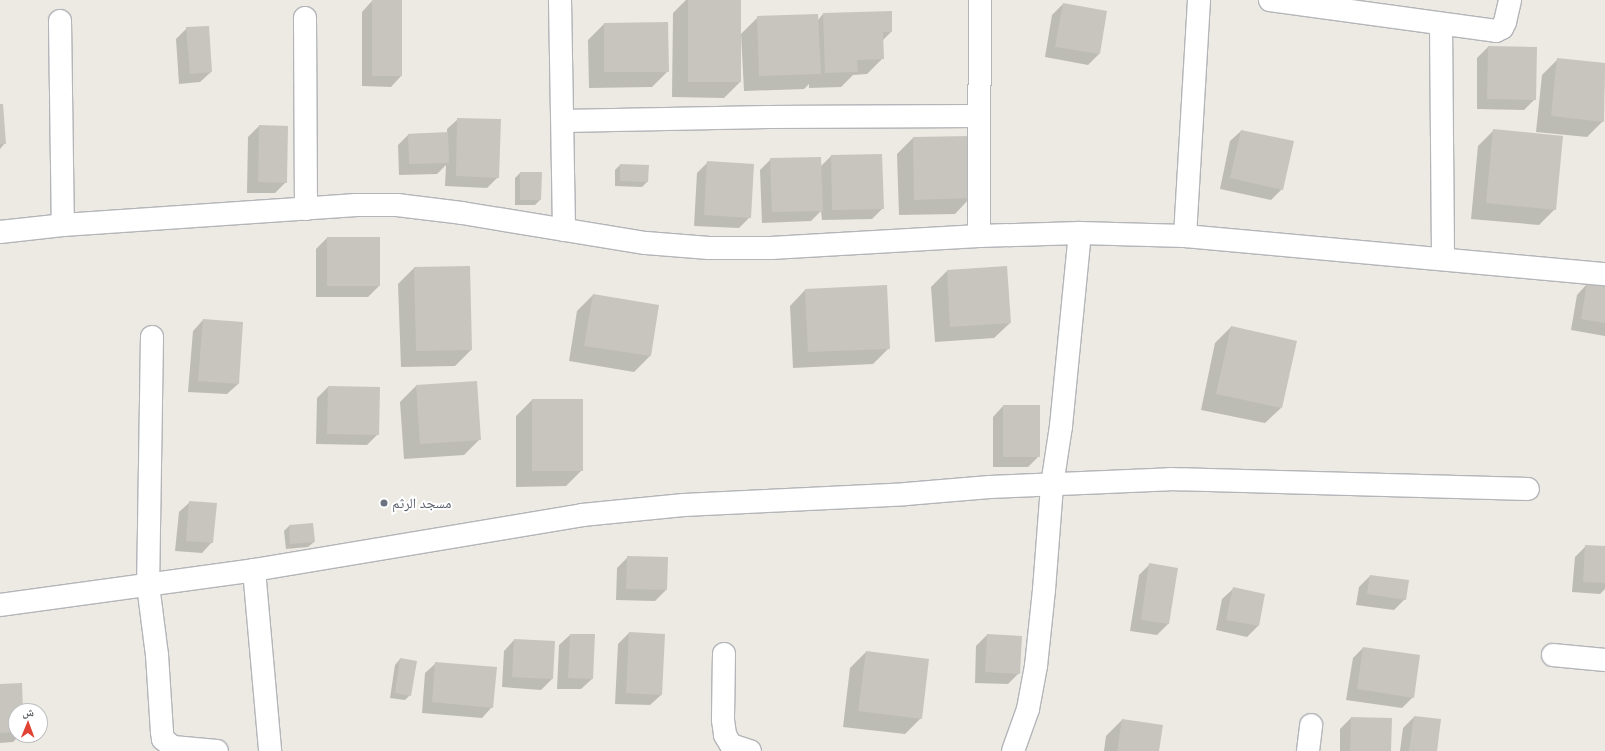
<!DOCTYPE html>
<meta charset="utf-8">
<style>
body{margin:0}
#map{position:relative;width:1605px;height:751px;overflow:hidden;background:#eceae2;font-family:"Space Grotesk","Noto Naskh Arabic",sans-serif}
div>[style]{position:absolute}
.shadow>*{inset:0;background:#0003}
.building>*{inset:0;background:#c8c5bf}
.roads{filter:drop-shadow(1px 0 #b3b5b9) drop-shadow(-1px 0 #b3b5b9) drop-shadow(0 1px #b3b5b9) drop-shadow(0 -1px #b3b5b9)}
.minor>*{height:22px;margin:-11px;padding:0 11px;transform-origin:11px;border-radius:11px;background:#fff}
.dots>*{width:11px;height:11px;translate:-50% -50%;box-sizing:border-box;border:2px solid #fff;border-radius:50%}
span{translate:-50% -50%;white-space:nowrap;text-align:center;line-height:1.15;-webkit-text-stroke:4px #fff;paint-order:stroke}
.worship-label{font-size:14px;color:#5b616d}
.left{translate:0 -50%;text-align:left}
.north{position:absolute;left:8px;top:703px;width:40px;height:40px;box-sizing:border-box;background:#fff;border:1px solid #bdbfc0;border-radius:50%;rotate:1deg;font-size:11px;font-weight:700;line-height:16px;text-align:center;color:#5a5e62}
.north::after{content:'';display:block;margin:auto;width:14px;height:18px;background:#e04234;clip-path:polygon(50% 0,100% 100%,50% 72%,0 100%)}
</style>
<div id="map">
<div class="shadow">
<div style="clip-path:polygon(686px 0,740px 0,740px 82px,724px 98px,672px 97px,673px 13px)"></div>
<div style="clip-path:polygon(372px 1px,401px 76px,391px 87px,362px 86px,362px 12px)"></div>
<div style="clip-path:polygon(1063px 4px,1099px 54px,1088px 65px,1045px 57px,1052px 15px)"></div>
<div style="clip-path:polygon(823px 14px,891px 32px,883px 40px,883px 58px,867px 74px,853px 75px,841px 87px,809px 88px,809px 84px,804px 89px,744px 91px,741px 34px,758px 17px,818px 20px)"></div>
<div style="clip-path:polygon(604px 24px,668px 71px,652px 87px,589px 88px,588px 40px)"></div>
<div style="clip-path:polygon(187px 28px,211px 72px,200px 82px,179px 84px,176px 39px)"></div>
<div style="clip-path:polygon(1488px 47px,1535px 99px,1524px 110px,1477px 109px,1477px 58px)"></div>
<div style="clip-path:polygon(1558px 59px,1605px 64px,1603px 121px,1587px 137px,1536px 132px,1542px 75px)"></div>
<div style="clip-path:polygon(0 105px,5px 143px,0 149px)"></div>
<div style="clip-path:polygon(458px 119px,498px 177px,487px 188px,445px 186px,446px 165px,437px 174px,399px 175px,398px 145px,409px 134px,447px 133px,447px 129px)"></div>
<div style="clip-path:polygon(259px 126px,286px 182px,275px 193px,247px 193px,248px 137px)"></div>
<div style="clip-path:polygon(1494px 130px,1555px 209px,1539px 225px,1471px 219px,1478px 146px)"></div>
<div style="clip-path:polygon(1241px 131px,1282px 189px,1271px 200px,1220px 189px,1230px 141px)"></div>
<div style="clip-path:polygon(969px 137px,970px 198px,955px 214px,899px 215px,897px 154px,913px 138px)"></div>
<div style="clip-path:polygon(831px 156px,883px 208px,872px 219px,822px 220px,821px 211px,811px 221px,762px 223px,760px 170px,771px 159px,820px 167px)"></div>
<div style="clip-path:polygon(708px 162px,750px 217px,739px 228px,694px 226px,697px 173px)"></div>
<div style="clip-path:polygon(620px 165px,648px 181px,642px 187px,615px 186px,615px 170px)"></div>
<div style="clip-path:polygon(520px 173px,540px 200px,535px 205px,515px 205px,515px 178px)"></div>
<div style="clip-path:polygon(327px 238px,379px 286px,368px 297px,316px 297px,316px 249px)"></div>
<div style="clip-path:polygon(414px 268px,471px 350px,455px 366px,401px 367px,398px 284px)"></div>
<div style="clip-path:polygon(947px 271px,1010px 323px,994px 338px,935px 342px,931px 287px)"></div>
<div style="clip-path:polygon(1587px 284px,1605px 287px,1605px 336px,1571px 330px,1577px 295px)"></div>
<div style="clip-path:polygon(805px 290px,889px 348px,873px 364px,793px 368px,790px 306px)"></div>
<div style="clip-path:polygon(593px 295px,650px 356px,634px 372px,569px 361px,577px 311px)"></div>
<div style="clip-path:polygon(203px 320px,238px 384px,227px 394px,188px 392px,193px 331px)"></div>
<div style="clip-path:polygon(1231px 327px,1281px 408px,1265px 423px,1201px 410px,1215px 343px)"></div>
<div style="clip-path:polygon(416px 386px,480px 439px,464px 455px,404px 459px,400px 402px)"></div>
<div style="clip-path:polygon(328px 387px,378px 434px,367px 445px,316px 444px,317px 398px)"></div>
<div style="clip-path:polygon(532px 400px,582px 470px,566px 486px,516px 487px,516px 416px)"></div>
<div style="clip-path:polygon(1003px 406px,1039px 456px,1028px 467px,993px 467px,993px 417px)"></div>
<div style="clip-path:polygon(190px 502px,212px 542px,202px 553px,175px 551px,179px 512px)"></div>
<div style="clip-path:polygon(289px 526px,314px 542px,308px 547px,286px 549px,284px 531px)"></div>
<div style="clip-path:polygon(1586px 546px,1605px 547px,1605px 589px,1600px 594px,1572px 592px,1575px 557px)"></div>
<div style="clip-path:polygon(628px 557px,666px 590px,655px 601px,616px 600px,617px 568px)"></div>
<div style="clip-path:polygon(1150px 564px,1168px 624px,1157px 635px,1130px 631px,1139px 575px)"></div>
<div style="clip-path:polygon(1370px 576px,1405px 599px,1394px 610px,1356px 605px,1359px 587px)"></div>
<div style="clip-path:polygon(1233px 589px,1258px 626px,1247px 637px,1216px 630px,1222px 599px)"></div>
<div style="clip-path:polygon(629px 633px,664px 635px,661px 695px,650px 705px,615px 704px,618px 644px)"></div>
<div style="clip-path:polygon(570px 635px,594px 635px,592px 679px,581px 689px,557px 689px,559px 645px)"></div>
<div style="clip-path:polygon(987px 635px,1019px 673px,1008px 684px,975px 683px,976px 646px)"></div>
<div style="clip-path:polygon(514px 640px,552px 679px,541px 690px,502px 687px,504px 651px)"></div>
<div style="clip-path:polygon(1363px 648px,1413px 697px,1402px 708px,1346px 700px,1353px 658px)"></div>
<div style="clip-path:polygon(866px 652px,921px 718px,905px 734px,843px 727px,850px 668px)"></div>
<div style="clip-path:polygon(400px 659px,410px 695px,405px 700px,390px 698px,395px 665px)"></div>
<div style="clip-path:polygon(436px 663px,492px 707px,482px 718px,422px 713px,425px 673px)"></div>
<div style="clip-path:polygon(0 685px,22px 711px,16px 711px,16px 735px,20px 735px,13px 742px,0 743px)"></div>
<div style="clip-path:polygon(1414px 717px,1436px 751px,1400px 751px,1403px 728px)"></div>
<div style="clip-path:polygon(1351px 718px,1390px 751px,1340px 751px,1340px 729px)"></div>
<div style="clip-path:polygon(1122px 720px,1158px 751px,1104px 751px,1106px 736px)"></div>
</div>
<div class="building">
<div style="clip-path:polygon(372px 0,402px 0,402px 76px,372px 76px)"></div>
<div style="clip-path:polygon(688px 0,741px 0,741px 82px,688px 82px)"></div>
<div style="clip-path:polygon(1063px 3px,1107px 11px,1100px 54px,1055px 47px)"></div>
<div style="clip-path:polygon(892px 11px,892px 32px,883px 32px,884px 59px,857px 60px,858px 72px,825px 73px,823px 13px)"></div>
<div style="clip-path:polygon(818px 14px,821px 74px,759px 76px,757px 16px)"></div>
<div style="clip-path:polygon(668px 22px,669px 72px,604px 72px,604px 23px)"></div>
<div style="clip-path:polygon(209px 26px,212px 72px,190px 74px,186px 27px)"></div>
<div style="clip-path:polygon(1488px 46px,1537px 47px,1536px 100px,1487px 99px)"></div>
<div style="clip-path:polygon(1557px 58px,1605px 63px,1604px 122px,1551px 116px)"></div>
<div style="clip-path:polygon(0 104px,3px 104px,6px 144px,0 144px)"></div>
<div style="clip-path:polygon(457px 118px,501px 119px,499px 178px,456px 176px)"></div>
<div style="clip-path:polygon(259px 125px,288px 126px,287px 183px,258px 182px)"></div>
<div style="clip-path:polygon(1493px 129px,1563px 136px,1556px 210px,1486px 203px)"></div>
<div style="clip-path:polygon(1241px 130px,1294px 141px,1283px 190px,1230px 178px)"></div>
<div style="clip-path:polygon(448px 132px,449px 163px,409px 164px,408px 134px)"></div>
<div style="clip-path:polygon(970px 136px,971px 198px,914px 200px,913px 137px)"></div>
<div style="clip-path:polygon(882px 154px,884px 209px,832px 210px,831px 155px)"></div>
<div style="clip-path:polygon(821px 157px,823px 211px,772px 212px,770px 158px)"></div>
<div style="clip-path:polygon(707px 161px,754px 164px,751px 218px,704px 215px)"></div>
<div style="clip-path:polygon(620px 164px,649px 165px,648px 182px,620px 181px)"></div>
<div style="clip-path:polygon(520px 172px,542px 172px,541px 200px,520px 200px)"></div>
<div style="clip-path:polygon(327px 237px,380px 237px,380px 286px,327px 286px)"></div>
<div style="clip-path:polygon(470px 266px,472px 350px,416px 351px,414px 267px)"></div>
<div style="clip-path:polygon(1007px 266px,1011px 323px,950px 327px,947px 270px)"></div>
<div style="clip-path:polygon(1587px 283px,1605px 286px,1605px 323px,1581px 319px)"></div>
<div style="clip-path:polygon(887px 285px,890px 349px,808px 352px,805px 289px)"></div>
<div style="clip-path:polygon(593px 294px,659px 305px,651px 356px,584px 346px)"></div>
<div style="clip-path:polygon(203px 319px,243px 322px,239px 384px,198px 381px)"></div>
<div style="clip-path:polygon(1231px 326px,1297px 341px,1282px 408px,1216px 394px)"></div>
<div style="clip-path:polygon(477px 381px,481px 440px,420px 444px,416px 385px)"></div>
<div style="clip-path:polygon(328px 386px,380px 387px,379px 435px,327px 434px)"></div>
<div style="clip-path:polygon(532px 399px,583px 399px,583px 471px,532px 471px)"></div>
<div style="clip-path:polygon(1003px 405px,1040px 405px,1040px 457px,1003px 457px)"></div>
<div style="clip-path:polygon(189px 501px,217px 503px,213px 543px,186px 541px)"></div>
<div style="clip-path:polygon(313px 523px,315px 542px,290px 544px,289px 525px)"></div>
<div style="clip-path:polygon(1585px 545px,1605px 546px,1605px 583px,1583px 582px)"></div>
<div style="clip-path:polygon(627px 556px,668px 557px,667px 590px,626px 589px)"></div>
<div style="clip-path:polygon(1149px 563px,1178px 568px,1169px 624px,1141px 620px)"></div>
<div style="clip-path:polygon(1370px 575px,1409px 580px,1406px 600px,1367px 594px)"></div>
<div style="clip-path:polygon(1233px 587px,1265px 594px,1259px 626px,1226px 620px)"></div>
<div style="clip-path:polygon(629px 632px,665px 634px,662px 695px,626px 693px)"></div>
<div style="clip-path:polygon(570px 634px,595px 634px,593px 679px,568px 678px)"></div>
<div style="clip-path:polygon(987px 634px,1022px 636px,1020px 674px,985px 672px)"></div>
<div style="clip-path:polygon(514px 639px,555px 641px,553px 679px,512px 677px)"></div>
<div style="clip-path:polygon(1363px 647px,1420px 655px,1414px 698px,1357px 689px)"></div>
<div style="clip-path:polygon(866px 651px,929px 659px,922px 719px,858px 711px)"></div>
<div style="clip-path:polygon(400px 658px,417px 661px,411px 696px,395px 693px)"></div>
<div style="clip-path:polygon(435px 662px,497px 667px,493px 708px,432px 702px)"></div>
<div style="clip-path:polygon(22px 683px,23px 711px,16px 711px,16px 732px,0 733px,0 684px)"></div>
<div style="clip-path:polygon(1414px 716px,1441px 719px,1437px 751px,1409px 751px)"></div>
<div style="clip-path:polygon(1351px 717px,1392px 718px,1391px 751px,1350px 751px)"></div>
<div style="clip-path:polygon(1122px 719px,1163px 725px,1159px 751px,1117px 751px)"></div>
</div>
<div class="roads">
<div class="minor">
<div style="left:560px;top:0;width:230px;rotate:89deg"></div>
<div style="left:1270px;top:0;width:228px;rotate:7.8deg"></div>
<div style="left:1496px;top:31px;width:7px;rotate:-27deg"></div>
<div style="left:1502px;top:28px;width:7px;rotate:-63deg"></div>
<div style="left:1505px;top:22px;width:23px;rotate:-77deg"></div>
<div style="left:305px;top:18px;width:191px;rotate:89.7deg"></div>
<div style="left:60px;top:21px;width:204px;rotate:89.2deg"></div>
<div style="left:1441px;top:24px;width:235px;rotate:89.5deg"></div>
<div style="left:563px;top:121px;width:205px;rotate:-1.1deg"></div>
<div style="left:768px;top:117px;width:211px;rotate:-0.3deg"></div>
<div style="left:0;top:232px;width:63px;rotate:-6.3deg"></div>
<div style="left:63px;top:225px;width:294px;rotate:-3.9deg"></div>
<div style="left:356px;top:205px;width:41px"></div>
<div style="left:397px;top:205px;width:65px;rotate:7deg"></div>
<div style="left:462px;top:213px;width:186px;rotate:9.3deg"></div>
<div style="left:646px;top:243px;width:63px;rotate:4.5deg"></div>
<div style="left:709px;top:248px;width:62px"></div>
<div style="left:771px;top:248px;width:208px;rotate:-3.3deg"></div>
<div style="left:979px;top:236px;width:101px;rotate:-1.7deg"></div>
<div style="left:1080px;top:233px;width:105px;rotate:1.6deg"></div>
<div style="left:1185px;top:236px;width:422px;rotate:5.2deg"></div>
<div style="left:979px;top:236px;width:236px;rotate:-89.8deg"></div>
<div style="left:1185px;top:236px;width:236px;rotate:-86.6deg"></div>
<div style="left:152px;top:337px;width:248px;rotate:90.9deg"></div>
<div style="left:148px;top:585px;width:71px;rotate:82.7deg"></div>
<div style="left:157px;top:655px;width:77px;rotate:86.3deg"></div>
<div style="left:162px;top:732px;width:7px;rotate:82deg"></div>
<div style="left:163px;top:739px;width:13px;rotate:39deg"></div>
<div style="left:173px;top:747px;width:44px;rotate:5.2deg"></div>
<div style="left:254px;top:570px;width:182px;rotate:84.9deg"></div>
<div style="left:0;top:605px;width:256px;rotate:-7.8deg"></div>
<div style="left:254px;top:570px;width:333px;rotate:-9.5deg"></div>
<div style="left:582px;top:515px;width:102px;rotate:-5.6deg"></div>
<div style="left:684px;top:505px;width:222px;rotate:-2.8deg"></div>
<div style="left:906px;top:494px;width:84px;rotate:-4.8deg"></div>
<div style="left:990px;top:487px;width:180px;rotate:-2.5deg"></div>
<div style="left:1170px;top:479px;width:358px;rotate:1.6deg"></div>
<div style="left:724px;top:654px;width:66px;rotate:90.9deg"></div>
<div style="left:723px;top:720px;width:15px;rotate:82deg"></div>
<div style="left:725px;top:735px;width:12px;rotate:59deg"></div>
<div style="left:731px;top:745px;width:20px;rotate:18deg"></div>
<div style="left:1553px;top:655px;width:52px;rotate:5.5deg"></div>
<div style="left:1013px;top:751px;width:45px;rotate:-70.3deg"></div>
<div style="left:1028px;top:709px;width:44px;rotate:-79.5deg"></div>
<div style="left:1036px;top:666px;width:76px;rotate:-84deg"></div>
<div style="left:1044px;top:590px;width:105px;rotate:-85.6deg"></div>
<div style="left:1052px;top:485px;width:60px;rotate:-81.3deg"></div>
<div style="left:1061px;top:426px;width:194px;rotate:-84.4deg"></div>
<div style="left:1308px;top:751px;width:26px;rotate:-83deg"></div>
</div>
</div>
<div class="dots">
<div style="left:384px;top:503px;background:#6b7280"></div>
</div>
<div class="worship-label">
<span class="left" style="left:392px;top:503px">مسجد الرثم</span>
</div>
<div class="north">ش</div>
</div>
